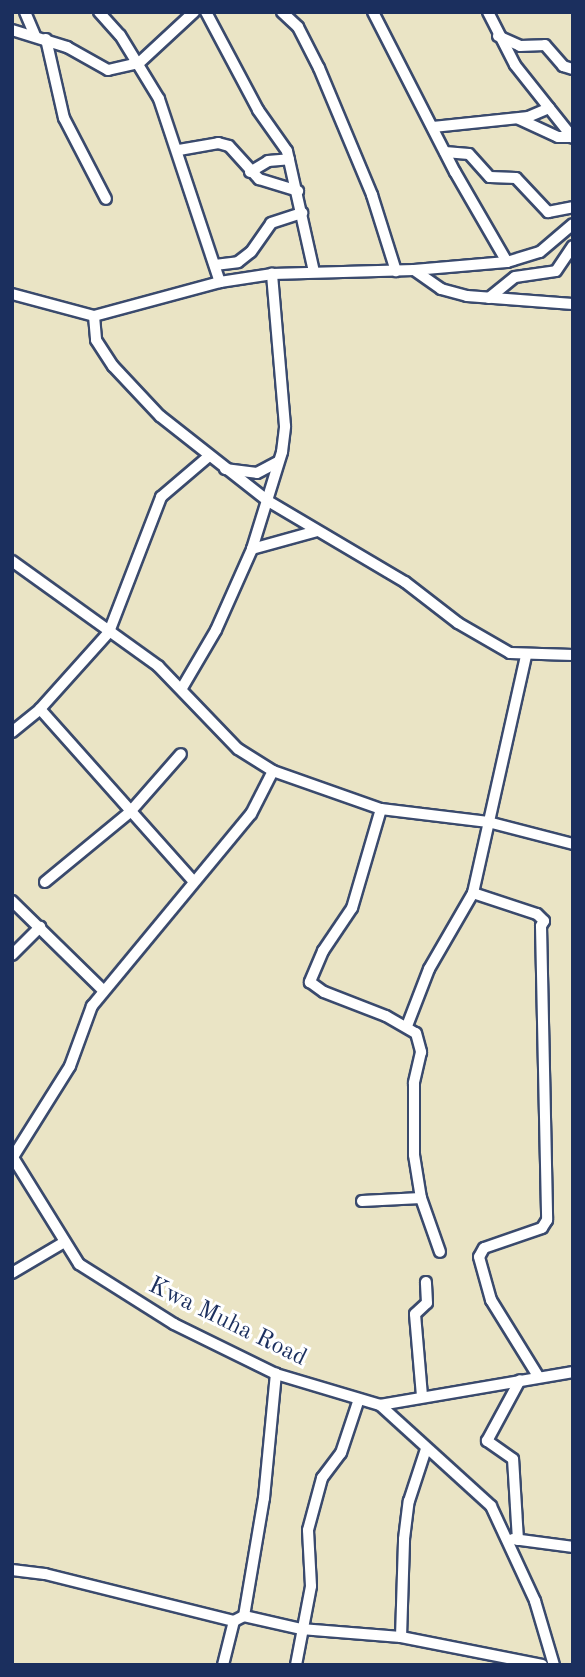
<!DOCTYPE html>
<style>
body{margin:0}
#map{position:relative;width:585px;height:1677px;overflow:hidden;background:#eae4c5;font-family:"Old Standard TT",serif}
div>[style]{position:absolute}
.roads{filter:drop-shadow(2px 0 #3a4a6d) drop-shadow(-2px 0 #3a4a6d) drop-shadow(0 2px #3a4a6d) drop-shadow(0 -2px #3a4a6d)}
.street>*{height:10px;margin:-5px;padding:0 5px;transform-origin:5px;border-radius:5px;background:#fff}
span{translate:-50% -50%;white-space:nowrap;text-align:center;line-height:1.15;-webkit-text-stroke:6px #fff;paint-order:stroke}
.street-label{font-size:24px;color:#1b2f5e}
.frame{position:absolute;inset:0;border:14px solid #1b2f5e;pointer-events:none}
</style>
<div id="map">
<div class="roads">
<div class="street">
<div style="left:25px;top:12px;width:25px;rotate:67deg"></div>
<div style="left:99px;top:12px;width:31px;rotate:48deg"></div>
<div style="left:120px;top:35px;width:75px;rotate:58.6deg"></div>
<div style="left:159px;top:99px;width:193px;rotate:71.6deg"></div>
<div style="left:206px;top:12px;width:111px;rotate:62deg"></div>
<div style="left:258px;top:110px;width:50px;rotate:54.7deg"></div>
<div style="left:287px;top:151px;width:124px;rotate:77.4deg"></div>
<div style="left:282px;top:12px;width:22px;rotate:43deg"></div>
<div style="left:298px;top:27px;width:46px;rotate:62.9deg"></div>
<div style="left:319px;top:68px;width:138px;rotate:67.3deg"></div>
<div style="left:372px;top:195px;width:80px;rotate:72.5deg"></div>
<div style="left:373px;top:12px;width:180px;rotate:62.9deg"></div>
<div style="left:455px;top:172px;width:104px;rotate:60deg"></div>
<div style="left:488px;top:12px;width:59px;rotate:63deg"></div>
<div style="left:515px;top:65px;width:93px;rotate:51.5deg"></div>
<div style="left:12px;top:30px;width:58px;rotate:17.2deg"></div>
<div style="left:67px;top:47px;width:47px;rotate:29.3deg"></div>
<div style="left:108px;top:70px;width:32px;rotate:-13deg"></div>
<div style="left:139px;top:63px;width:75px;rotate:-42.8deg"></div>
<div style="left:498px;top:36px;width:24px;rotate:24deg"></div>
<div style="left:520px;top:46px;width:25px;rotate:-2deg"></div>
<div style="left:545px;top:45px;width:28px;rotate:49deg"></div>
<div style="left:563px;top:66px;width:10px;rotate:17deg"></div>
<div style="left:46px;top:39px;width:81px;rotate:77.2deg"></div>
<div style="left:64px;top:118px;width:91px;rotate:62.6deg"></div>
<div style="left:519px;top:119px;width:43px;rotate:24.8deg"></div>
<div style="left:558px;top:137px;width:14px"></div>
<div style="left:433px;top:127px;width:96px;rotate:-6deg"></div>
<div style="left:528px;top:117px;width:23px;rotate:-23deg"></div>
<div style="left:179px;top:150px;width:40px;rotate:-10deg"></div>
<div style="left:218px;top:143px;width:11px;rotate:15deg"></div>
<div style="left:229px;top:146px;width:45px;rotate:47.7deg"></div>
<div style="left:259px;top:179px;width:41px;rotate:17.1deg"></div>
<div style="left:445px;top:152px;width:24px;rotate:5deg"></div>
<div style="left:469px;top:154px;width:31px;rotate:48deg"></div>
<div style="left:490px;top:177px;width:26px;rotate:2deg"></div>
<div style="left:516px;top:178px;width:47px;rotate:46.7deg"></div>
<div style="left:548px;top:212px;width:25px;rotate:-11deg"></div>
<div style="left:250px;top:172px;width:21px;rotate:-31deg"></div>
<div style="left:268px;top:161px;width:21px;rotate:-5deg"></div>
<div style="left:215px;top:265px;width:23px;rotate:-7deg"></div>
<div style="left:238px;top:262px;width:16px;rotate:-38deg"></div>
<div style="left:251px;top:252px;width:35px;rotate:-55deg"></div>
<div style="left:271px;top:223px;width:33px;rotate:-18deg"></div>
<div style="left:414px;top:270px;width:33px;rotate:35deg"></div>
<div style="left:441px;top:289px;width:27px;rotate:15deg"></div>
<div style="left:467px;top:296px;width:106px;rotate:4.3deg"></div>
<div style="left:12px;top:294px;width:85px;rotate:15deg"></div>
<div style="left:94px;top:316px;width:131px;rotate:-15.1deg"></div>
<div style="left:220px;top:282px;width:53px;rotate:-8.7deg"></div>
<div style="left:272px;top:274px;width:142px;rotate:-1.6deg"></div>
<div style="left:414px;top:270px;width:93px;rotate:-4.9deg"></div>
<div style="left:507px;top:262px;width:34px;rotate:-17deg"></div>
<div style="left:540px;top:252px;width:43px;rotate:-40.3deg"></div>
<div style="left:489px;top:298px;width:33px;rotate:-39deg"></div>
<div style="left:515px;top:277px;width:41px;rotate:-8.3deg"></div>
<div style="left:556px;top:271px;width:30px;rotate:-56deg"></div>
<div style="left:94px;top:316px;width:24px;rotate:85deg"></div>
<div style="left:96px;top:340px;width:31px;rotate:57deg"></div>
<div style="left:113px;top:366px;width:69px;rotate:46.8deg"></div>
<div style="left:160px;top:416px;width:137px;rotate:38.2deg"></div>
<div style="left:268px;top:501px;width:159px;rotate:30.6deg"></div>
<div style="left:405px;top:582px;width:67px;rotate:37.7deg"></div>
<div style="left:458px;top:623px;width:60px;rotate:30deg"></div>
<div style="left:510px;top:653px;width:63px;rotate:1.8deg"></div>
<div style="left:225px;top:469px;width:32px;rotate:7deg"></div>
<div style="left:257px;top:473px;width:24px;rotate:-28deg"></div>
<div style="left:252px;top:549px;width:67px;rotate:-15.5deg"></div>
<div style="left:12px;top:561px;width:180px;rotate:35.7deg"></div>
<div style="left:158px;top:666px;width:115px;rotate:46.1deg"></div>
<div style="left:238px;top:749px;width:41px;rotate:32.2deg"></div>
<div style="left:273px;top:771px;width:114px;rotate:19.4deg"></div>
<div style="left:381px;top:809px;width:108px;rotate:6.9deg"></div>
<div style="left:488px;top:822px;width:88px;rotate:14.5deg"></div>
<div style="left:182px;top:688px;width:67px;rotate:-59.6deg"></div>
<div style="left:216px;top:630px;width:89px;rotate:-66deg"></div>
<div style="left:252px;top:549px;width:102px;rotate:-72.8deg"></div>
<div style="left:282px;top:452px;width:26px;rotate:-83deg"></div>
<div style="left:285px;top:426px;width:153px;rotate:-94.9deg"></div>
<div style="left:40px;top:709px;width:230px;rotate:48.3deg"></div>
<div style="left:12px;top:732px;width:36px;rotate:-39deg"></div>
<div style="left:40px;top:709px;width:103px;rotate:-48.1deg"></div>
<div style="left:109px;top:632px;width:145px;rotate:-68.9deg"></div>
<div style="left:161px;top:497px;width:62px;rotate:-40.4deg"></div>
<div style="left:381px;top:809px;width:103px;rotate:106.3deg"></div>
<div style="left:352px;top:908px;width:52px;rotate:124deg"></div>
<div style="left:323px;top:951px;width:34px;rotate:113deg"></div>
<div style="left:310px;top:982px;width:17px;rotate:36deg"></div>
<div style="left:324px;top:992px;width:66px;rotate:21.2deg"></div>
<div style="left:386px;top:1016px;width:34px;rotate:30deg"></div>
<div style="left:416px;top:1033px;width:20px;rotate:75deg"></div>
<div style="left:421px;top:1052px;width:32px;rotate:103deg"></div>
<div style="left:414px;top:1083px;width:72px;rotate:90deg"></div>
<div style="left:414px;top:1155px;width:44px;rotate:80.8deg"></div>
<div style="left:421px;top:1198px;width:57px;rotate:70.6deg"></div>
<div style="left:45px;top:882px;width:110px;rotate:-39.5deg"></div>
<div style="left:130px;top:812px;width:77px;rotate:-48.7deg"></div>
<div style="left:473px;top:893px;width:67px;rotate:18.2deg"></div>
<div style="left:537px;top:914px;width:10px;rotate:45deg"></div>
<div style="left:544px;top:921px;width:6px;rotate:121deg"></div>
<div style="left:541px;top:926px;width:294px;rotate:88.8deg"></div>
<div style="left:547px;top:1220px;width:9px;rotate:122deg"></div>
<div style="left:542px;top:1228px;width:61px;rotate:161deg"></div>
<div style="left:484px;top:1248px;width:10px;rotate:119deg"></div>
<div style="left:479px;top:1257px;width:45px;rotate:74.4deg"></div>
<div style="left:491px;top:1300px;width:89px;rotate:58.3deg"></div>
<div style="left:12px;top:901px;width:127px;rotate:44.4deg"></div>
<div style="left:12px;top:955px;width:40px;rotate:-45deg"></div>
<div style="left:407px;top:1026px;width:61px;rotate:-68.9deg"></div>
<div style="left:429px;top:969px;width:88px;rotate:-59.9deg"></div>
<div style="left:473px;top:893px;width:243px;rotate:-77.4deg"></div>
<div style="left:12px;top:1156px;width:127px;rotate:58.2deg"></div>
<div style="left:79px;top:1264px;width:112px;rotate:32.3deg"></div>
<div style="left:174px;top:1324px;width:114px;rotate:26.1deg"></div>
<div style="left:276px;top:1374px;width:109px;rotate:16.6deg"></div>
<div style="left:380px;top:1405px;width:196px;rotate:-9.7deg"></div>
<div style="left:13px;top:1157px;width:107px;rotate:-57.9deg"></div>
<div style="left:70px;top:1066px;width:64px;rotate:-69.9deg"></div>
<div style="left:92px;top:1006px;width:249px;rotate:-50.4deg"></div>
<div style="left:251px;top:814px;width:48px;rotate:-62.9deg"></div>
<div style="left:362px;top:1201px;width:59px;rotate:-2.9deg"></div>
<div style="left:12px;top:1273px;width:59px;rotate:-30.5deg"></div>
<div style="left:422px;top:1396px;width:82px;rotate:-94.9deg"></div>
<div style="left:415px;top:1314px;width:16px;rotate:-43deg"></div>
<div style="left:427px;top:1303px;width:21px;rotate:-93deg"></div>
<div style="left:380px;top:1405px;width:150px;rotate:42.3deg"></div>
<div style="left:491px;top:1506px;width:105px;rotate:65.1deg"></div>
<div style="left:535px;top:1601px;width:67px;rotate:73.5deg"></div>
<div style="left:513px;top:1539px;width:61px;rotate:7.6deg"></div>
<div style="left:518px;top:1540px;width:81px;rotate:-93.5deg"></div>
<div style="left:513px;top:1459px;width:32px;rotate:-145deg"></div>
<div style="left:487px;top:1441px;width:69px;rotate:-61.6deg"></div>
<div style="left:12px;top:1570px;width:33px;rotate:7deg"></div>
<div style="left:45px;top:1574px;width:195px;rotate:14deg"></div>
<div style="left:244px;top:1616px;width:120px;rotate:-80.4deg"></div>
<div style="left:264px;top:1498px;width:125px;rotate:-84.5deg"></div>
<div style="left:401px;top:1637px;width:98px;rotate:-88.2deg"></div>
<div style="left:404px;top:1539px;width:38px;rotate:-83deg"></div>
<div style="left:409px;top:1501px;width:55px;rotate:-71.9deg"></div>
<div style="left:223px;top:1665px;width:45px;rotate:-76deg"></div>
<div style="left:234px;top:1621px;width:11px;rotate:-27deg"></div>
<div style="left:244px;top:1616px;width:58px;rotate:12.8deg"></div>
<div style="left:301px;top:1629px;width:100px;rotate:4.6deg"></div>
<div style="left:401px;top:1637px;width:144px;rotate:11.2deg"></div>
<div style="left:296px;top:1665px;width:80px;rotate:-79.2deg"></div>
<div style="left:311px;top:1586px;width:56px;rotate:-93.1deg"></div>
<div style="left:308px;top:1530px;width:54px;rotate:-74.9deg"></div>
<div style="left:322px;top:1478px;width:31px;rotate:-53deg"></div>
<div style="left:341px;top:1453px;width:54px;rotate:-71.6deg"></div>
</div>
</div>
<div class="street-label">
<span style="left:227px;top:1323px;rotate:26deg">Kwa Muha Road</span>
</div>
<div class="frame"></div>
</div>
